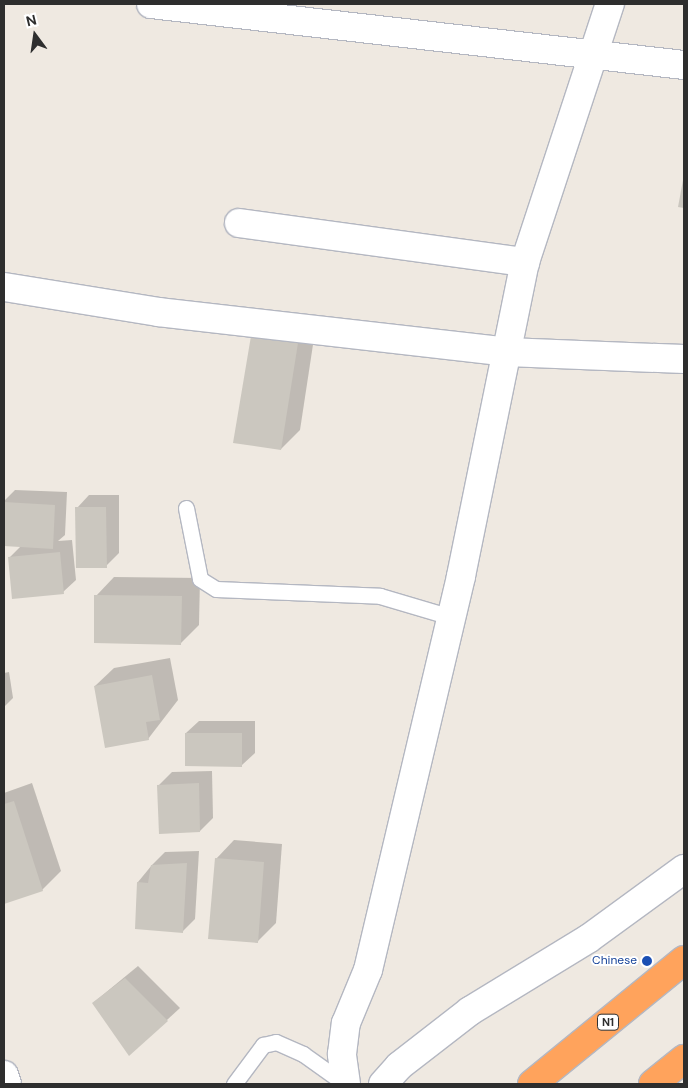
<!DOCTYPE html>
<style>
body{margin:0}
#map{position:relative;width:688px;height:1088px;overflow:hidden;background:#efe9e1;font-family:"DM Sans",sans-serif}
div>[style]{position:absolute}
.shadow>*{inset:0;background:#0003}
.building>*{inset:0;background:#cbc7bf}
.roads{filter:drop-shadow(1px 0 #b4b7c1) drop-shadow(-1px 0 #b4b7c1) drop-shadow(0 1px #b4b7c1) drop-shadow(0 -1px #b4b7c1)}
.lane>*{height:15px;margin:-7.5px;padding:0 7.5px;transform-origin:7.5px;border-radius:7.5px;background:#fff}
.street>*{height:28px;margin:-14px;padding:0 14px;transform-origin:14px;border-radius:14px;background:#fff}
.highway>*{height:28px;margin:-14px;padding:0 14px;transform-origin:14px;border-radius:14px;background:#ffa35c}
.dots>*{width:14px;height:14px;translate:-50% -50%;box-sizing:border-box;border:2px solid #fff;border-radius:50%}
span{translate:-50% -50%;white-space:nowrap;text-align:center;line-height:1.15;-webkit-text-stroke:4px #fff;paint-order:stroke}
.shield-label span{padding:1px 4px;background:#fff;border:1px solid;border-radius:4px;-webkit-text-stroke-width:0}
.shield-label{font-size:11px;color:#2e2e2e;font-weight:700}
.transit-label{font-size:12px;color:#164399}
.right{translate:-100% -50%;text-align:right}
.frame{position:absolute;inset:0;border:5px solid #2e2e2e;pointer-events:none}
.north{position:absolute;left:10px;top:10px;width:50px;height:50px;-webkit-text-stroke:4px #fff;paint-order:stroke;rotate:346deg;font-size:14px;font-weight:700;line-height:20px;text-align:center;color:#2e2e2e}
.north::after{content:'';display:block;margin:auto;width:18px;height:22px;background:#2e2e2e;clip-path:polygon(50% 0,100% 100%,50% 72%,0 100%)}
</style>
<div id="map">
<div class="shadow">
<div style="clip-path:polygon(270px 318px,316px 325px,300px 430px,281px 449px,235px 442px)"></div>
<div style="clip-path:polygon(15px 490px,67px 492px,65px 535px,58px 541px,72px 540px,76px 580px,63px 592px,9px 558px,21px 546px,4px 545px,4px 501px)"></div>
<div style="clip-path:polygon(89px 495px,119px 495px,119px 553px,106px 566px,77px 508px)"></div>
<div style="clip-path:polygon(114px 577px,200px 578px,199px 625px,180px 644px,96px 596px)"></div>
<div style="clip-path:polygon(170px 658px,178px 700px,148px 739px,95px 686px,114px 668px)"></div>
<div style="clip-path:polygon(9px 672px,13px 698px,4px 707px,4px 673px)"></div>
<div style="clip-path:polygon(199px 721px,255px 721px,255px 753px,242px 765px,186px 733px)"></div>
<div style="clip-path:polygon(212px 771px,213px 818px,200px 831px,159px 785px,172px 772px)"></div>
<div style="clip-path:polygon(32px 783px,61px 871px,42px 890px,4px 902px,4px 793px)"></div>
<div style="clip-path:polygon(234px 840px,282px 844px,276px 923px,257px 942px,216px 859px)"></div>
<div style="clip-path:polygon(199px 851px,195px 919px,182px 932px,137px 928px,138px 882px,152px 865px,165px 852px)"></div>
<div style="clip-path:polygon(138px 966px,180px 1008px,130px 1054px,93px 1003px)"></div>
</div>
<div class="building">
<div style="clip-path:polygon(683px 180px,684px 180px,684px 208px,678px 207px)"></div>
<div style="clip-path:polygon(251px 336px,298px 343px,281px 450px,233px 443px)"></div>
<div style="clip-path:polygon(4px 502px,55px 505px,53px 549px,4px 546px)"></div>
<div style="clip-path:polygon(75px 507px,106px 507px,107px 568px,76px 568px)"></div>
<div style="clip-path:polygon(60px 552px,64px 594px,12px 599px,8px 557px)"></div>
<div style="clip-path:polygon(94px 595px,182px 596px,181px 645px,94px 643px)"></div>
<div style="clip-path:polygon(152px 675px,160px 720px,146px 722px,149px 740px,105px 748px,94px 686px)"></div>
<div style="clip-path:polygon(185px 733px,242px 733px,242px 767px,185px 766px)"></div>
<div style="clip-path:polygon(199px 783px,200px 832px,159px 834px,157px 785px)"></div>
<div style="clip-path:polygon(14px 801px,43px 891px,4px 904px,4px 804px)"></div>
<div style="clip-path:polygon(215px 858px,264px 862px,258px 943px,208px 939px)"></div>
<div style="clip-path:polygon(187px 863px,183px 933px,135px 929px,137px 882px,148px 883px,151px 865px)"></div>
<div style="clip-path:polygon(125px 978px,168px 1021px,129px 1056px,92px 1003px)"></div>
</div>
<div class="roads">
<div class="lane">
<div style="left:186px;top:508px;width:72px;rotate:78.8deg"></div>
<div style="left:200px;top:579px;width:19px;rotate:32deg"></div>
<div style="left:216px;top:589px;width:164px;rotate:2.4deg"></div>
<div style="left:380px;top:596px;width:74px;rotate:16.5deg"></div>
<div style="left:234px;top:1084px;width:49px;rotate:-53.4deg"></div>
<div style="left:263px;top:1045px;width:13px;rotate:-13deg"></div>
<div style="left:276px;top:1042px;width:30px;rotate:24deg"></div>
<div style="left:303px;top:1054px;width:52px;rotate:35.5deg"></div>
</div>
<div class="street">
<div style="left:151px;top:4px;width:536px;rotate:6.53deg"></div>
<div style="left:239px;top:223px;width:289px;rotate:7.8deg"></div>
<div style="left:4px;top:287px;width:156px;rotate:9.2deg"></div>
<div style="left:158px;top:312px;width:351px;rotate:6.5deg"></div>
<div style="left:507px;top:352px;width:177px;rotate:2.3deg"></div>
<div style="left:4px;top:1075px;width:9px;rotate:72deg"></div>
<div style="left:346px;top:1084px;width:30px;rotate:-98deg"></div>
<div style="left:342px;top:1054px;width:31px;rotate:-83deg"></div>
<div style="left:346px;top:1023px;width:57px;rotate:-67.5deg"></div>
<div style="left:368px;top:970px;width:405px;rotate:-76.7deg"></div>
<div style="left:461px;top:576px;width:320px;rotate:-78.5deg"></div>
<div style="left:525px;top:262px;width:272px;rotate:-71.8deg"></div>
<div style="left:383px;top:1084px;width:24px;rotate:-48deg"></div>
<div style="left:399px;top:1066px;width:90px;rotate:-37.8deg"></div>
<div style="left:470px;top:1011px;width:138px;rotate:-31.4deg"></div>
<div style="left:588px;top:939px;width:119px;rotate:-36.1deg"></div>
</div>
<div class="highway">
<div style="left:532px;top:1084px;width:196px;rotate:-39.2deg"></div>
<div style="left:653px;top:1084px;width:40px;rotate:-39deg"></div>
</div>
</div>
<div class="dots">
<div style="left:647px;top:961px;background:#1a4fb4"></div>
</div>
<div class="shield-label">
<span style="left:608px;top:1022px">N1</span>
</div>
<div class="transit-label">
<span class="right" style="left:637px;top:961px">Chinese</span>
</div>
<div class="frame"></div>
<div class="north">N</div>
</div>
